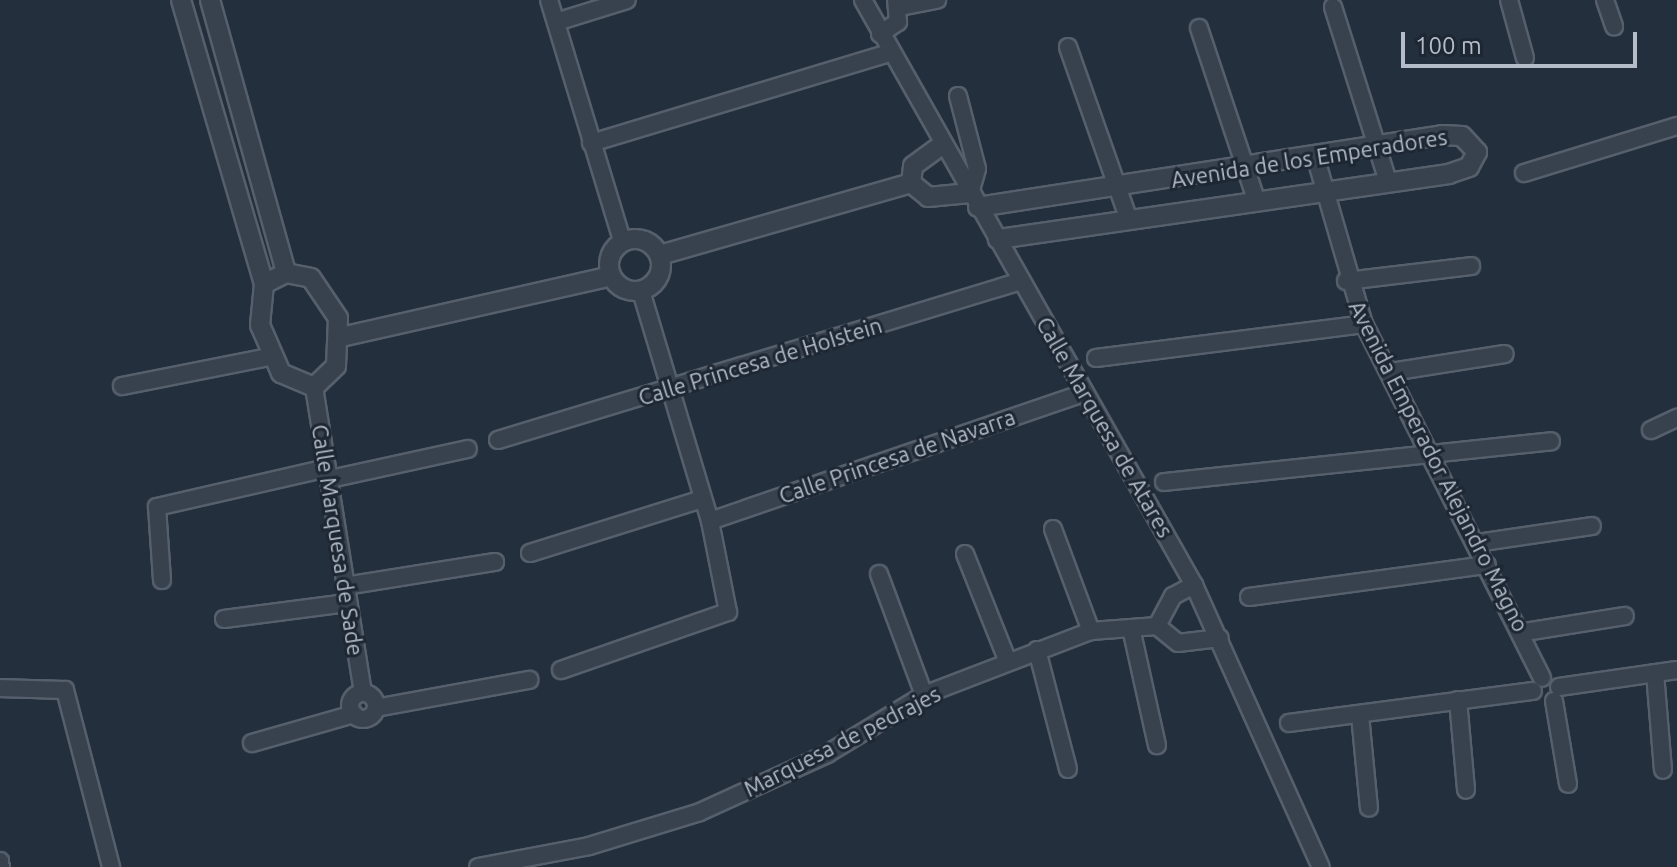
<!DOCTYPE html>
<style>
body{margin:0}
#map{position:relative;width:1677px;height:867px;overflow:hidden;background:#242f3e;font-family:Ubuntu,sans-serif}
div>[style]{position:absolute}
.roads{filter:drop-shadow(2px 0 #565f6c) drop-shadow(-2px 0 #565f6c) drop-shadow(0 2px #565f6c) drop-shadow(0 -2px #565f6c)}
.minor>*{height:16px;margin:-8px;padding:0 8px;transform-origin:8px;border-radius:8px;background:#38414e}
.minor>.ring{margin:-8px;padding:0;box-sizing:content-box;background:none;border:16px solid #38414e;border-radius:50%}
.tertiary>*{height:18px;margin:-9px;padding:0 9px;transform-origin:9px;border-radius:9px;background:#38414e}
.tertiary>.ring{margin:-9px;padding:0;box-sizing:content-box;background:none;border:18px solid #38414e;border-radius:50%}
span{translate:-50% -50%;white-space:nowrap;text-align:center;line-height:1.15;-webkit-text-stroke:6px #1d2633;paint-order:stroke}
.street-label{font-size:22px;color:#b4bcc9}
.scale{position:absolute;left:1401px;top:32px;width:236px;height:36px;box-sizing:border-box;border:4px solid #b4bcc9;border-top:0;padding-left:10px;font-size:24px;line-height:28px;white-space:nowrap;color:#b4bcc9;-webkit-text-stroke:6px #1d2633;paint-order:stroke}
</style>
<div id="map">
<div class="roads">
<div class="minor">
<div style="left:549px;top:0;width:252px;rotate:73.1deg"></div>
<div style="left:863px;top:0;width:672px;rotate:60.5deg"></div>
<div style="left:1194px;top:585px;width:309px;rotate:65.8deg"></div>
<div style="left:1509px;top:0;width:60px;rotate:74.6deg"></div>
<div style="left:1605px;top:0;width:28px;rotate:71deg"></div>
<div style="left:900px;top:7px;width:38px;rotate:-11deg"></div>
<div style="left:1333px;top:7px;width:182px;rotate:72.5deg"></div>
<div style="left:556px;top:22px;width:74px;rotate:-17.2deg"></div>
<div style="left:1199px;top:28px;width:180px;rotate:71.6deg"></div>
<div style="left:880px;top:34px;width:22px;rotate:-34deg"></div>
<div style="left:898px;top:22px;width:22px;rotate:-95deg"></div>
<div style="left:1068px;top:47px;width:178px;rotate:70.6deg"></div>
<div style="left:958px;top:96px;width:75px;rotate:75.4deg"></div>
<div style="left:977px;top:169px;width:25px;rotate:106deg"></div>
<div style="left:591px;top:143px;width:312px;rotate:-16.8deg"></div>
<div style="left:1316px;top:159px;width:172px;rotate:73.8deg"></div>
<div style="left:1364px;top:324px;width:396px;rotate:63.3deg"></div>
<div style="left:1524px;top:173px;width:160px;rotate:-17.1deg"></div>
<div style="left:1346px;top:281px;width:126px;rotate:-6.8deg"></div>
<div style="left:1096px;top:358px;width:270px;rotate:-7.2deg"></div>
<div style="left:1391px;top:372px;width:115px;rotate:-9deg"></div>
<div style="left:122px;top:386px;width:150px;rotate:-11.2deg"></div>
<div style="left:314px;top:387px;width:310px;rotate:80.9deg"></div>
<div style="left:1651px;top:430px;width:29px;rotate:-25deg"></div>
<div style="left:498px;top:440px;width:547px;rotate:-16.91deg"></div>
<div style="left:330px;top:479px;width:141px;rotate:-12.3deg"></div>
<div style="left:1164px;top:482px;width:389px;rotate:-6deg"></div>
<div style="left:710px;top:521px;width:395px;rotate:-18.9deg"></div>
<div style="left:1053px;top:529px;width:109px;rotate:69.6deg"></div>
<div style="left:1477px;top:543px;width:116px;rotate:-8.4deg"></div>
<div style="left:530px;top:553px;width:180px;rotate:-17.4deg"></div>
<div style="left:965px;top:554px;width:116px;rotate:68.3deg"></div>
<div style="left:879px;top:574px;width:129px;rotate:69.6deg"></div>
<div style="left:162px;top:580px;width:73px;rotate:-93.9deg"></div>
<div style="left:157px;top:507px;width:174px;rotate:-12.9deg"></div>
<div style="left:345px;top:586px;width:152px;rotate:-9.1deg"></div>
<div style="left:1249px;top:597px;width:240px;rotate:-7.7deg"></div>
<div style="left:224px;top:619px;width:124px;rotate:-7.4deg"></div>
<div style="left:1157px;top:626px;width:27px;rotate:39deg"></div>
<div style="left:1178px;top:643px;width:42px;rotate:-6.8deg"></div>
<div style="left:1157px;top:626px;width:34px;rotate:-62deg"></div>
<div style="left:1173px;top:596px;width:24px;rotate:-28deg"></div>
<div style="left:1131px;top:628px;width:120px;rotate:77.5deg"></div>
<div style="left:1525px;top:632px;width:101px;rotate:-9.1deg"></div>
<div style="left:1037px;top:650px;width:123px;rotate:75.4deg"></div>
<div style="left:561px;top:670px;width:177px;rotate:-19.2deg"></div>
<div style="left:728px;top:612px;width:93px;rotate:-101.2deg"></div>
<div style="left:710px;top:521px;width:240px;rotate:-106.7deg"></div>
<div style="left:1655px;top:673px;width:97px;rotate:85.3deg"></div>
<div style="left:1559px;top:687px;width:119px;rotate:-8.2deg"></div>
<div style="left:0;top:688px;width:65px;rotate:1.8deg"></div>
<div style="left:65px;top:690px;width:183px;rotate:75.4deg"></div>
<div class="ring" style="left:350px;top:693px;width:10px;height:10px"></div>
<div style="left:1458px;top:700px;width:90px;rotate:84.9deg"></div>
<div style="left:1554px;top:701px;width:84px;rotate:80.4deg"></div>
<div style="left:376px;top:708px;width:156px;rotate:-10.4deg"></div>
<div style="left:1360px;top:715px;width:93px;rotate:84.5deg"></div>
<div style="left:1289px;top:723px;width:246px;rotate:-7.5deg"></div>
<div style="left:252px;top:743px;width:106px;rotate:-15.9deg"></div>
<div style="left:0;top:861px;width:6px;rotate:81deg"></div>
<div style="left:478px;top:867px;width:113px;rotate:-10.7deg"></div>
<div style="left:589px;top:846px;width:116px;rotate:-17deg"></div>
<div style="left:700px;top:812px;width:140px;rotate:-24.5deg"></div>
<div style="left:827px;top:754px;width:114px;rotate:-31.3deg"></div>
<div style="left:924px;top:695px;width:179px;rotate:-21deg"></div>
<div style="left:1091px;top:631px;width:66px;rotate:-4.3deg"></div>
</div>
<div class="tertiary">
<div style="left:181px;top:0;width:296px;rotate:73.7deg"></div>
<div style="left:210px;top:0;width:283px;rotate:74.4deg"></div>
<div style="left:911px;top:183px;width:22px;rotate:39deg"></div>
<div style="left:928px;top:197px;width:42px;rotate:-5.4deg"></div>
<div style="left:911px;top:183px;width:17px;rotate:-83deg"></div>
<div style="left:913px;top:166px;width:36px;rotate:-36deg"></div>
<div style="left:978px;top:207px;width:470px;rotate:-8.8deg"></div>
<div style="left:1442px;top:135px;width:20px;rotate:3deg"></div>
<div style="left:1462px;top:136px;width:22px;rotate:47deg"></div>
<div style="left:1477px;top:152px;width:17px;rotate:118deg"></div>
<div style="left:1469px;top:167px;width:21px;rotate:161deg"></div>
<div style="left:1449px;top:174px;width:456px;rotate:171.8deg"></div>
<div class="ring" style="left:609px;top:239px;width:34px;height:34px"></div>
<div style="left:660px;top:255px;width:261px;rotate:-16deg"></div>
<div style="left:286px;top:273px;width:25px;rotate:11deg"></div>
<div style="left:311px;top:278px;width:48px;rotate:56deg"></div>
<div style="left:338px;top:318px;width:48px;rotate:92.4deg"></div>
<div style="left:336px;top:366px;width:30px;rotate:136deg"></div>
<div style="left:314px;top:387px;width:36px;rotate:-157deg"></div>
<div style="left:281px;top:373px;width:52px;rotate:-113.6deg"></div>
<div style="left:260px;top:325px;width:41px;rotate:-84.4deg"></div>
<div style="left:264px;top:284px;width:25px;rotate:-27deg"></div>
<div style="left:341px;top:337px;width:277px;rotate:-12.7deg"></div>
</div>
</div>
<div class="street-label">
<span style="left:1309px;top:158px;rotate:-9deg">Avenida de los Emperadores</span>
<span style="left:760px;top:361px;rotate:-17deg">Calle Princesa de HoIstein</span>
<span style="left:1105px;top:427px;rotate:60deg">Calle Marquesa de Atares</span>
<span style="left:897px;top:456px;rotate:-19deg">Calle Princesa de Navarra</span>
<span style="left:1439px;top:466px;rotate:63deg">Avenida Emperador Alejandro Magno</span>
<span style="left:338px;top:540px;rotate:81deg">Calle Marquesa de Sade</span>
<span style="left:842px;top:741px;rotate:-27deg">Marquesa de pedrajes</span>
</div>
<div class="scale">100 m</div>
</div>
